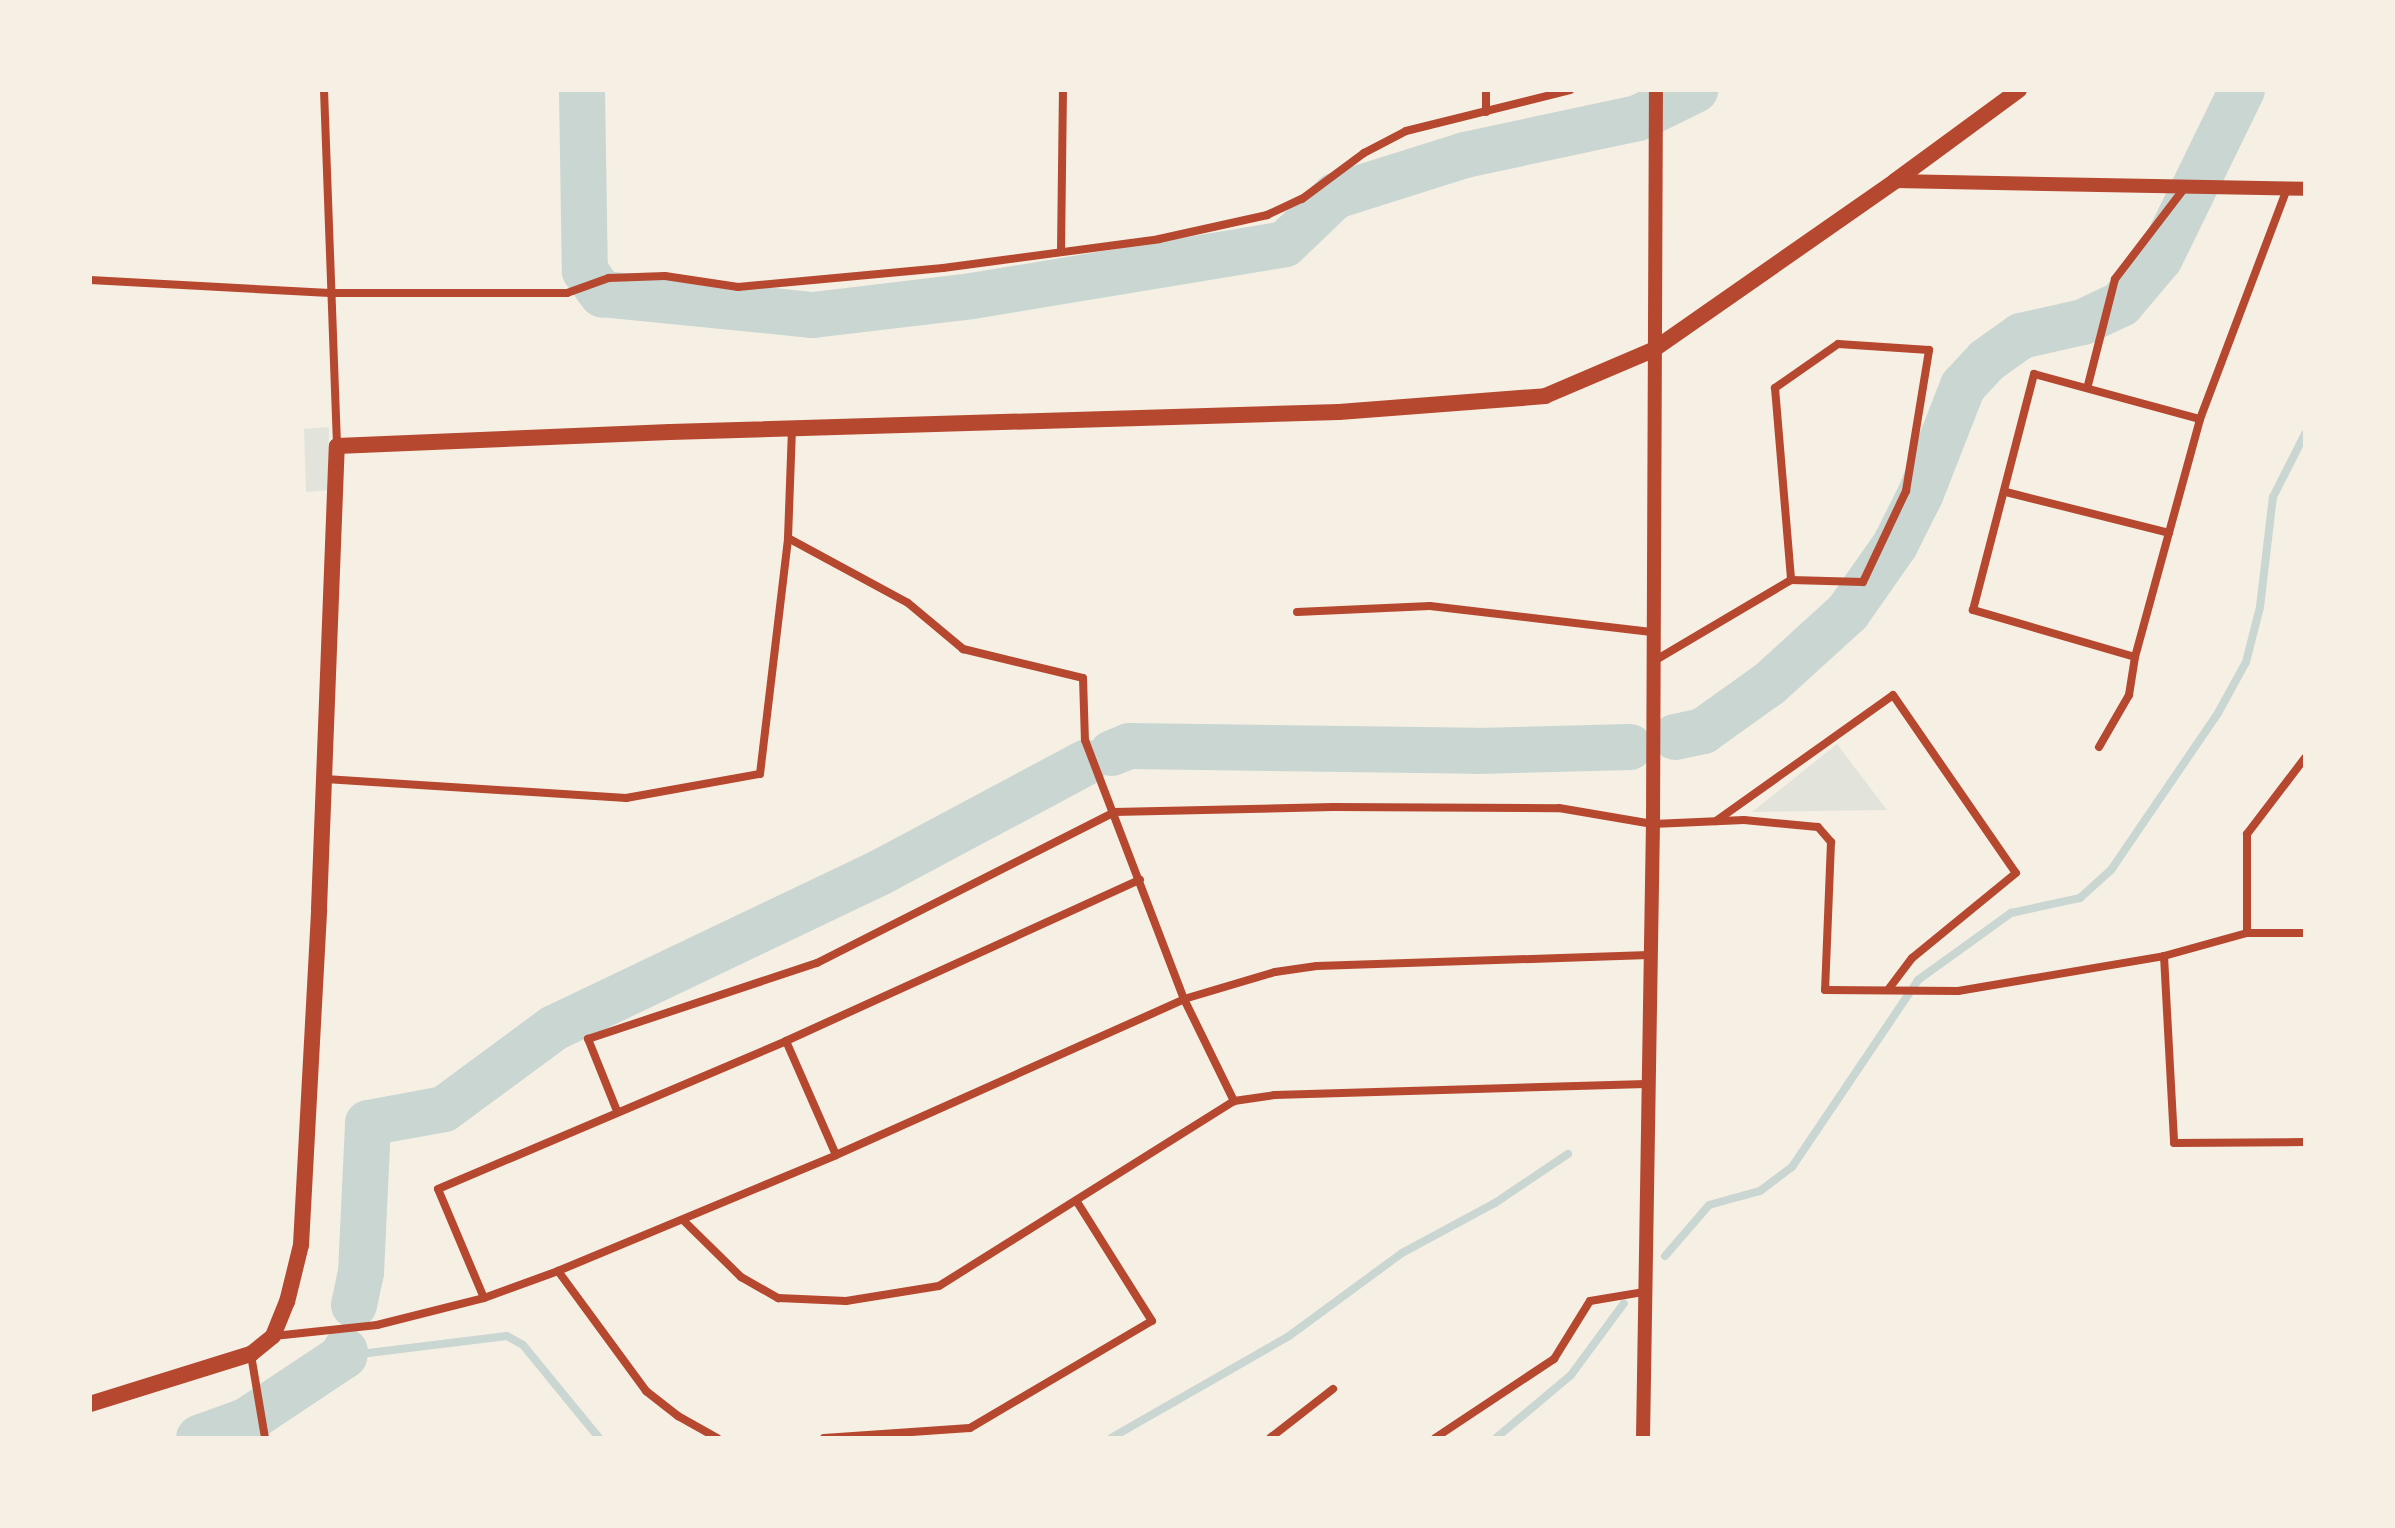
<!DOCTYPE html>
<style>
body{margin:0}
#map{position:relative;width:2395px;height:1528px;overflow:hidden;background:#f6efe4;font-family:"PT Sans",sans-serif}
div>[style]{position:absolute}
.green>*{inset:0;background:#e2e4dc}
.stream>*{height:8px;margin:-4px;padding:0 4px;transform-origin:4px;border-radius:4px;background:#c9d6d2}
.river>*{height:46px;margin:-23px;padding:0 23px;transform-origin:23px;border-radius:23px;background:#c9d6d2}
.minor>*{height:8px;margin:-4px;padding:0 4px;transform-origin:4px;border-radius:4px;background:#b5482f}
.tertiary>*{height:14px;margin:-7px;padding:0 7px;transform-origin:7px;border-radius:7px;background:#b5482f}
.secondary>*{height:16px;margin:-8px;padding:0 8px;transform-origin:8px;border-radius:8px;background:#b5482f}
span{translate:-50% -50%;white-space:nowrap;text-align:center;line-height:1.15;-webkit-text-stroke:8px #f6efe4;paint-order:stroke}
.frame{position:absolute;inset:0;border:92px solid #f6efe4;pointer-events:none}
</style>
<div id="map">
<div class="green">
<div style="clip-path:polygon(329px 427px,328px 490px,306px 492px,304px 429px)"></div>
<div style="clip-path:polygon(1837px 744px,1887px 810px,1752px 812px)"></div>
</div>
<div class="stream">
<div style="left:1665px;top:1256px;width:67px;rotate:-49.2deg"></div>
<div style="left:1709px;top:1205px;width:53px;rotate:-15.4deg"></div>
<div style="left:1760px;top:1191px;width:40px;rotate:-37deg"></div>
<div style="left:1792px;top:1167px;width:225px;rotate:-56deg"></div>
<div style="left:1918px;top:980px;width:115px;rotate:-35.8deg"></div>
<div style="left:2011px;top:913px;width:71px;rotate:-12.3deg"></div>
<div style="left:2080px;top:898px;width:42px;rotate:-42.1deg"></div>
<div style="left:2111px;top:870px;width:190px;rotate:-55.7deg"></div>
<div style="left:2218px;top:713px;width:58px;rotate:-61.2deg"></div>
<div style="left:2246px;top:662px;width:57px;rotate:-75.7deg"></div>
<div style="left:2260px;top:607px;width:111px;rotate:-83.3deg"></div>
<div style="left:2273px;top:497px;width:71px;rotate:-63.1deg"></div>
<div style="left:344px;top:1356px;width:164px;rotate:-7deg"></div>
<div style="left:507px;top:1336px;width:18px;rotate:29deg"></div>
<div style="left:523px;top:1345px;width:120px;rotate:50.7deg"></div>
<div style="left:1111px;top:1438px;width:205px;rotate:-29.8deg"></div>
<div style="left:1289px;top:1336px;width:140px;rotate:-36.3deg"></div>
<div style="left:1402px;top:1253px;width:106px;rotate:-28.3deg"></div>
<div style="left:1495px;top:1203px;width:88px;rotate:-33.9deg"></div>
<div style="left:1496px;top:1438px;width:98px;rotate:-40deg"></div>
<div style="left:1571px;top:1375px;width:89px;rotate:-53.6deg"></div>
</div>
<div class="river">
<div style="left:582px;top:90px;width:181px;rotate:89.1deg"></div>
<div style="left:585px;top:271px;width:29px;rotate:54deg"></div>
<div style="left:602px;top:294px;width:212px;rotate:5.7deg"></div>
<div style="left:813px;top:315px;width:160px;rotate:-6.8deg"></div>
<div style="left:972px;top:296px;width:317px;rotate:-9.4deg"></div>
<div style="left:1285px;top:244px;width:69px;rotate:-43.8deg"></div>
<div style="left:1335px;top:196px;width:136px;rotate:-17.5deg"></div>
<div style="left:1465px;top:155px;width:177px;rotate:-12.1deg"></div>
<div style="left:1638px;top:118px;width:64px;rotate:-26.2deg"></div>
<div style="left:1675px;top:737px;width:29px;rotate:-12deg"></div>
<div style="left:1703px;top:731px;width:81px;rotate:-35.5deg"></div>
<div style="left:1769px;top:684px;width:107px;rotate:-42.3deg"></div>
<div style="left:1848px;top:612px;width:82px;rotate:-55deg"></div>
<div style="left:1895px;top:545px;width:58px;rotate:-63.4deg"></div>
<div style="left:1921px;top:493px;width:115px;rotate:-68.6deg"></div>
<div style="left:1963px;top:386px;width:34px;rotate:-47deg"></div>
<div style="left:1986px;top:361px;width:43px;rotate:-35.5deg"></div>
<div style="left:2021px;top:336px;width:64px;rotate:-12.7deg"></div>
<div style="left:2083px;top:322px;width:42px;rotate:-25.3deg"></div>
<div style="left:2121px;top:304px;width:60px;rotate:-49.7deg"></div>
<div style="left:2160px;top:258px;width:187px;rotate:-64deg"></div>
<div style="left:1112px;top:753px;width:18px;rotate:-22deg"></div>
<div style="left:1129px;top:746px;width:347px;rotate:0.8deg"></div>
<div style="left:1476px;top:751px;width:154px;rotate:-1.5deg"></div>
<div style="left:354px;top:1305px;width:33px;rotate:-78deg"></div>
<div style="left:361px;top:1273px;width:150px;rotate:-87.3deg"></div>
<div style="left:368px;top:1123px;width:77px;rotate:-10.4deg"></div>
<div style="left:444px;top:1109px;width:137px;rotate:-36.4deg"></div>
<div style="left:554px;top:1028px;width:360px;rotate:-25.5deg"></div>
<div style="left:879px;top:873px;width:234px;rotate:-28.1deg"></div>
<div style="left:199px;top:1438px;width:50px;rotate:-19.9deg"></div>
<div style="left:246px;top:1421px;width:118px;rotate:-33.6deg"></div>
<div style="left:344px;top:1356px;width:5px;rotate:-79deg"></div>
</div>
<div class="minor">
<div style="left:324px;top:90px;width:356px;rotate:87.9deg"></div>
<div style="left:1486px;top:90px;width:22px;rotate:90deg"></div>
<div style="left:1061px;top:251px;width:161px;rotate:-89.3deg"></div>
<div style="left:90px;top:280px;width:240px;rotate:3.1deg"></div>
<div style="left:330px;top:293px;width:237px"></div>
<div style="left:567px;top:293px;width:45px;rotate:-19.7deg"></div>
<div style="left:609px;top:278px;width:56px;rotate:-2deg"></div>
<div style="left:665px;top:276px;width:74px;rotate:8.6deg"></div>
<div style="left:738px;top:287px;width:206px;rotate:-5.3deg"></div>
<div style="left:943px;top:268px;width:218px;rotate:-7.6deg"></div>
<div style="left:1159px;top:239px;width:111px;rotate:-12.5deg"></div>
<div style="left:1267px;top:215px;width:38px;rotate:-25deg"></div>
<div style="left:1302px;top:199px;width:77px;rotate:-36.6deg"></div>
<div style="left:1364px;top:153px;width:47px;rotate:-27.6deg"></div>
<div style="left:1406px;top:131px;width:169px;rotate:-14deg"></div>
<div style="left:2088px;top:385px;width:109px;rotate:-75.7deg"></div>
<div style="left:2115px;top:279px;width:117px;rotate:-52.6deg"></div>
<div style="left:2006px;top:492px;width:168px;rotate:14.1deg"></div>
<div style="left:788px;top:538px;width:136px;rotate:28.4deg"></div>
<div style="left:908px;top:603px;width:72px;rotate:39.9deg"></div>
<div style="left:963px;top:649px;width:123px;rotate:13.6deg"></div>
<div style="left:1083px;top:678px;width:62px;rotate:88.2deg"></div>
<div style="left:1085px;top:740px;width:277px;rotate:69.1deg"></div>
<div style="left:1184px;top:999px;width:114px;rotate:63.9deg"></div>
<div style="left:1297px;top:612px;width:133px;rotate:-2.6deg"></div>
<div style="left:1430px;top:606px;width:225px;rotate:6.7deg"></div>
<div style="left:2135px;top:657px;width:169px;rotate:-163.8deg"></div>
<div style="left:1973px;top:610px;width:244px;rotate:-75.5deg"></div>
<div style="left:2034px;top:374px;width:172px;rotate:15.2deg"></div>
<div style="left:1654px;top:661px;width:159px;rotate:-30.6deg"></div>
<div style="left:1791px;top:580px;width:72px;rotate:1.6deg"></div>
<div style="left:1863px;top:582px;width:101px;rotate:-64.7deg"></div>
<div style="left:1906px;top:491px;width:143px;rotate:-80.7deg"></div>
<div style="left:1929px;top:350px;width:91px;rotate:-176.2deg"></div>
<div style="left:1838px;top:344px;width:77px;rotate:145.1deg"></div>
<div style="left:1775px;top:388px;width:193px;rotate:85.2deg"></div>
<div style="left:2099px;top:747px;width:60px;rotate:-60deg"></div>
<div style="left:2129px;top:695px;width:38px;rotate:-81deg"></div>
<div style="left:2135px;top:657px;width:247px;rotate:-74.7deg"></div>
<div style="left:2200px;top:419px;width:246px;rotate:-69.3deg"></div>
<div style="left:325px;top:779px;width:302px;rotate:3.6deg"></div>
<div style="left:626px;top:798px;width:136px;rotate:-10.2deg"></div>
<div style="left:760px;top:774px;width:238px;rotate:-83.2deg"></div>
<div style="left:788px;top:538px;width:108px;rotate:-87.9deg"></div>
<div style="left:1716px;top:821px;width:217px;rotate:-35.4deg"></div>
<div style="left:1893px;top:695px;width:216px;rotate:55.4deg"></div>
<div style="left:2016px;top:873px;width:134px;rotate:140.7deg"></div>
<div style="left:1912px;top:958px;width:39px;rotate:127deg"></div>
<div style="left:2247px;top:933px;width:99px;rotate:-90deg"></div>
<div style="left:2247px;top:834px;width:96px;rotate:-52.7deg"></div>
<div style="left:2164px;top:956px;width:187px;rotate:86.9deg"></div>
<div style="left:2174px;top:1143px;width:131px;rotate:-0.4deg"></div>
<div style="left:786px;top:1041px;width:124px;rotate:66.3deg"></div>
<div style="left:617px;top:1111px;width:78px;rotate:-111.9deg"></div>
<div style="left:588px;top:1039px;width:241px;rotate:-18.4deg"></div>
<div style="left:817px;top:963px;width:333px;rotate:-26.9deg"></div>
<div style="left:1114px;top:812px;width:219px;rotate:-1.3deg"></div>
<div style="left:1333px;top:807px;width:226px;rotate:0.3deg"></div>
<div style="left:1559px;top:808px;width:95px;rotate:9.7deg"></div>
<div style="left:1653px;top:824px;width:91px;rotate:-2.5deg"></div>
<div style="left:1744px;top:820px;width:74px;rotate:5.4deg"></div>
<div style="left:1818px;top:827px;width:20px;rotate:49deg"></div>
<div style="left:1831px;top:842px;width:148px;rotate:92.3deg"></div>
<div style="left:1825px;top:990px;width:133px;rotate:0.4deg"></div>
<div style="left:1958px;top:991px;width:209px;rotate:-9.6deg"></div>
<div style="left:2164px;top:956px;width:86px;rotate:-15.5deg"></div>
<div style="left:2247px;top:933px;width:58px"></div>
<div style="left:684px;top:1221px;width:80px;rotate:44.5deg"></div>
<div style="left:741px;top:1277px;width:43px;rotate:29.6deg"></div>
<div style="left:778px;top:1298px;width:68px;rotate:2.5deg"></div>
<div style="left:846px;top:1301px;width:94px;rotate:-9.2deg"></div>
<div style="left:939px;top:1286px;width:348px;rotate:-32.1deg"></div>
<div style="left:1234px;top:1101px;width:41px;rotate:-8.3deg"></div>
<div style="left:1275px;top:1095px;width:371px;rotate:-1.7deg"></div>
<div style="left:558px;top:1271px;width:149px;rotate:53.7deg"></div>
<div style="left:646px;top:1391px;width:41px;rotate:38deg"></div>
<div style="left:678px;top:1416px;width:45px;rotate:29.4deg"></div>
<div style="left:484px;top:1298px;width:118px;rotate:-112.9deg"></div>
<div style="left:438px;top:1189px;width:378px;rotate:-23deg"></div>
<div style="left:786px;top:1041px;width:389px;rotate:-24.5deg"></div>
<div style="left:274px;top:1336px;width:104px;rotate:-6.1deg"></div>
<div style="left:377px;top:1325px;width:110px;rotate:-14.2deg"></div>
<div style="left:484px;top:1298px;width:79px;rotate:-20deg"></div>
<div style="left:558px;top:1271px;width:301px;rotate:-22.6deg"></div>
<div style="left:836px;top:1155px;width:381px;rotate:-24.1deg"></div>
<div style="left:1184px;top:999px;width:95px;rotate:-16.5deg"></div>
<div style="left:1275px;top:972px;width:42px;rotate:-8.1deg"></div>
<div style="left:1317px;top:966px;width:332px;rotate:-1.9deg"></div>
<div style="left:251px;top:1355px;width:84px;rotate:80.4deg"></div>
<div style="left:824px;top:1438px;width:146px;rotate:-3.9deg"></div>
<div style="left:970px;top:1428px;width:211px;rotate:-30.5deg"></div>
<div style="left:1152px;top:1321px;width:141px;rotate:-122.2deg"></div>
<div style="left:1270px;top:1438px;width:80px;rotate:-37.9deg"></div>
<div style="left:1435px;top:1438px;width:143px;rotate:-33.6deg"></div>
<div style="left:1554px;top:1359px;width:68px;rotate:-58.2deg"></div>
<div style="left:1590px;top:1301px;width:55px;rotate:-9.5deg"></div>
</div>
<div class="tertiary">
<div style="left:1895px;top:181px;width:410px;rotate:1.1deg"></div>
<div style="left:1643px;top:1438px;width:614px;rotate:-89.07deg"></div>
<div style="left:1653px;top:824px;width:734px;rotate:-89.77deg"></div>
</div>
<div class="secondary">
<div style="left:90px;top:1404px;width:169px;rotate:-17.3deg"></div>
<div style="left:251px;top:1354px;width:28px;rotate:-39deg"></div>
<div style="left:273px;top:1336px;width:37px;rotate:-68deg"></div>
<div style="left:287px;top:1302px;width:59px;rotate:-76.2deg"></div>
<div style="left:301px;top:1245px;width:336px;rotate:-86.9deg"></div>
<div style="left:319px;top:909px;width:463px;rotate:-87.8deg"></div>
<div style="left:337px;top:446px;width:333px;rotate:-2.4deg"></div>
<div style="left:670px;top:432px;width:669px;rotate:-1.71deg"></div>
<div style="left:1339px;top:412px;width:207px;rotate:-4.4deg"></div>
<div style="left:1545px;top:396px;width:117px;rotate:-23.1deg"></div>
<div style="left:1653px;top:350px;width:295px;rotate:-34.9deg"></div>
<div style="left:1895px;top:181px;width:154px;rotate:-36.3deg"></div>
</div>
<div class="frame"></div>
</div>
